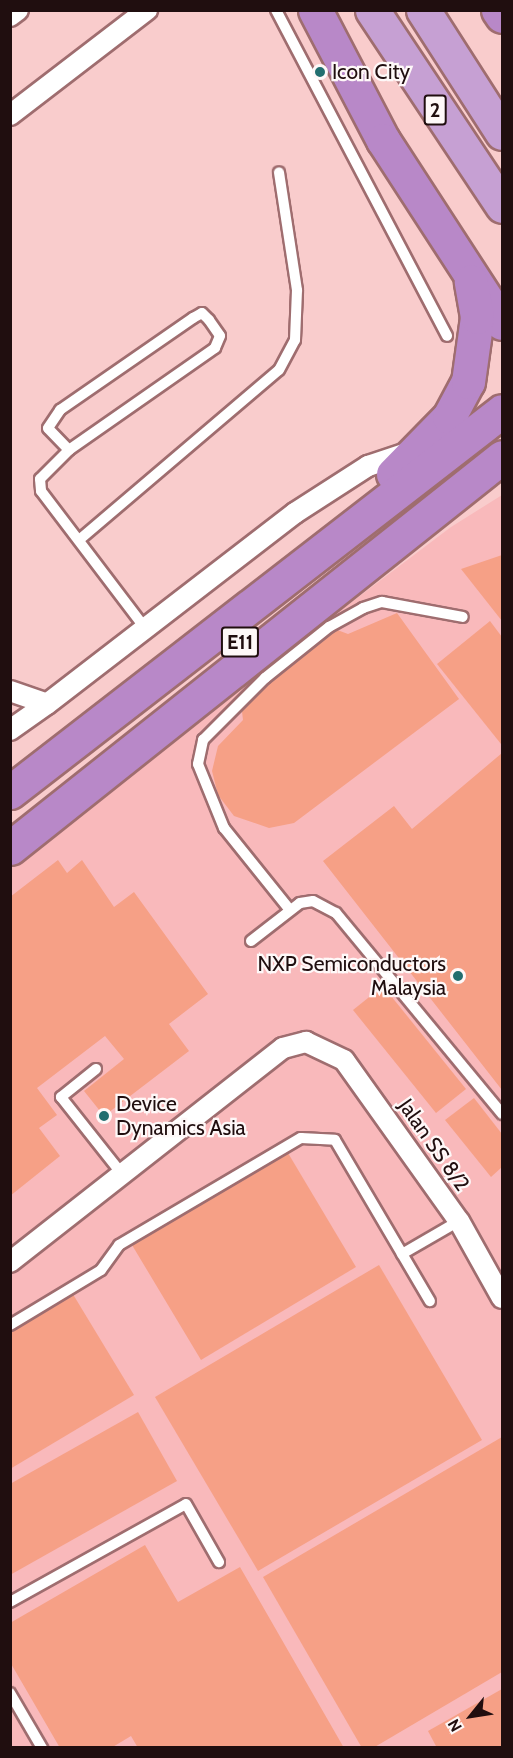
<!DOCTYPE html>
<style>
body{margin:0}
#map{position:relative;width:513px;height:1758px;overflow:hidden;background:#f9cccc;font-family:Cabin,sans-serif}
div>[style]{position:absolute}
.built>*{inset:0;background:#f9b9bb}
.building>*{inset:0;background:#f6a086}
.roads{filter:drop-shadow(2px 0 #9f6d6f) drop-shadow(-2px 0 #9f6d6f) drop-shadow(0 2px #9f6d6f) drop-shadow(0 -2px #9f6d6f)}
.service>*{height:10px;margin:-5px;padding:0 5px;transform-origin:5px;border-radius:5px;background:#fff}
.minor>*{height:20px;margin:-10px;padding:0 10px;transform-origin:10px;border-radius:10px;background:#fff}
.trunk>*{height:33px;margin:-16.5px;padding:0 16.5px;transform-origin:16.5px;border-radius:16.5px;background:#c6a0d3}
.motorway>*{height:33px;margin:-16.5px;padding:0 16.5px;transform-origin:16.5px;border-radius:16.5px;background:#b888c8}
.dots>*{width:16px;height:16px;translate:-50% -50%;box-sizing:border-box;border:3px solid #fef8f8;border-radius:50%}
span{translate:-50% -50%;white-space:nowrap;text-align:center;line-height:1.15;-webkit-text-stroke:4.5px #fef8f8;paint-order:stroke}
.shield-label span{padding:2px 4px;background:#fef8f8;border:2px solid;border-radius:4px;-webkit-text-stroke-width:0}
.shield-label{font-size:20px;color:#200e0f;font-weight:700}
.poi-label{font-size:21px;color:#200e0f}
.left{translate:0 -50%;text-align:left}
.right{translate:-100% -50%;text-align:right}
.street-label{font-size:21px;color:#200e0f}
.frame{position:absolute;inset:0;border:12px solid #200e0f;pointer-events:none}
.north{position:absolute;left:441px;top:1686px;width:60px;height:60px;-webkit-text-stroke:4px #fef8f8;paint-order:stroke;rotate:240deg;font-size:16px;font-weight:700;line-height:24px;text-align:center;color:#200e0f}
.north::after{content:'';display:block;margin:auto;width:21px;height:27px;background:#200e0f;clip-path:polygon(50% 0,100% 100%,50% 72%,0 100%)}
</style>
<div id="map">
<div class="built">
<div style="clip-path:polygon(502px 495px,502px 1747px,11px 1748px,11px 860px,451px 527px)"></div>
</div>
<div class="building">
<div style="clip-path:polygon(502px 555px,502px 621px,461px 569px)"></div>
<div style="clip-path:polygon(397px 613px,459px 699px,294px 823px,269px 828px,234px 816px,218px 795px,212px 771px,218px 746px,243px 720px,241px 703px,332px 628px,348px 634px)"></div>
<div style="clip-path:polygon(490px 621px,502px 637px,501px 744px,437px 664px)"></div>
<div style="clip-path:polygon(502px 753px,502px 1090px,323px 861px,394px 806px,412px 829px)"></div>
<div style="clip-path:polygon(58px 860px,67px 873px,82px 860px,114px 907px,134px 892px,208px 994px,169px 1024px,189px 1051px,104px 1116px,84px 1091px,124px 1059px,105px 1036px,37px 1088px,57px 1115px,39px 1128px,60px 1156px,10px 1196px,10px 897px)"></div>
<div style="clip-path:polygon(383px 986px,466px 1089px,436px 1113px,353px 1010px)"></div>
<div style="clip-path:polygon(474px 1098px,502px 1134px,502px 1167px,491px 1177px,445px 1120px)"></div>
<div style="clip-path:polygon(288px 1153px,356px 1267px,201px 1360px,132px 1245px)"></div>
<div style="clip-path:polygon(379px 1265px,482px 1440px,258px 1571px,155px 1397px)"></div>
<div style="clip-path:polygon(71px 1291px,134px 1395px,10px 1469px,10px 1328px)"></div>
<div style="clip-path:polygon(138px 1412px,177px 1481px,10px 1575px,10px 1484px)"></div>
<div style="clip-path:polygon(502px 1437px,502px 1672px,373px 1748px,362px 1748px,263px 1577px)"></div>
<div style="clip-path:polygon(145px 1545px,178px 1602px,240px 1567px,344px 1748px,138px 1748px,131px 1736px,111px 1748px,60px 1748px,10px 1662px,10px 1623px)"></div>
<div style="clip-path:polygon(502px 1689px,502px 1748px,437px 1748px,428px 1731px)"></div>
</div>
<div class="roads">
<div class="service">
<div style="left:276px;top:10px;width:368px;rotate:62.3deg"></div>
<div style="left:69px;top:450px;width:30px;rotate:-134deg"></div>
<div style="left:48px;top:428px;width:22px;rotate:-56deg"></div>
<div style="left:60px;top:410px;width:162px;rotate:-34.7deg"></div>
<div style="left:193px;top:318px;width:10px;rotate:-29deg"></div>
<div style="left:202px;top:313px;width:10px;rotate:45deg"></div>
<div style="left:209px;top:320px;width:19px;rotate:55deg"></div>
<div style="left:220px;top:336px;width:13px;rotate:113deg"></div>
<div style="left:215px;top:348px;width:178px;rotate:145.1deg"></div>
<div style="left:69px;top:450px;width:41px;rotate:135deg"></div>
<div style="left:40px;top:479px;width:12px;rotate:85deg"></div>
<div style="left:41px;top:491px;width:172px;rotate:52.8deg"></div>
<div style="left:79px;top:540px;width:262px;rotate:-40.4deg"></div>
<div style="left:279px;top:370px;width:34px;rotate:-62deg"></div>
<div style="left:295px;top:340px;width:50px;rotate:-87.7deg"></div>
<div style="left:297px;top:290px;width:119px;rotate:-98.7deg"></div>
<div style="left:290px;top:910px;width:105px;rotate:-128.8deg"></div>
<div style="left:224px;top:828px;width:69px;rotate:-112.1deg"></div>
<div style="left:198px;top:764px;width:25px;rotate:-78deg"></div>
<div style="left:203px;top:740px;width:88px;rotate:-45deg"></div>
<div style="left:265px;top:678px;width:82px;rotate:-38.6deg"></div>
<div style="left:329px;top:627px;width:39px;rotate:-29deg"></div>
<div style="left:363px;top:608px;width:20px;rotate:-18deg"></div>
<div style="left:382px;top:602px;width:82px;rotate:10.5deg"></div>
<div style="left:251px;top:941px;width:62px;rotate:-37.8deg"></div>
<div style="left:300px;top:903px;width:13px;rotate:-9deg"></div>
<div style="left:313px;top:901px;width:26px;rotate:28deg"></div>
<div style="left:336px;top:913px;width:261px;rotate:50.4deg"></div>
<div style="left:96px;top:1069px;width:45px;rotate:141.3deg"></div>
<div style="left:61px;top:1097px;width:98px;rotate:51.6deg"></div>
<div style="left:402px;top:1254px;width:66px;rotate:-30.1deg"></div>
<div style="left:10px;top:1325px;width:106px;rotate:-31.1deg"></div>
<div style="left:101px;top:1270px;width:31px;rotate:-54deg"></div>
<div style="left:119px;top:1245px;width:211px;rotate:-30.5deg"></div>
<div style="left:301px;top:1138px;width:34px;rotate:3deg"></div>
<div style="left:335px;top:1140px;width:187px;rotate:59.5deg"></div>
<div style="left:10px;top:1602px;width:201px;rotate:-29.1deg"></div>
<div style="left:186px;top:1504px;width:67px;rotate:60.4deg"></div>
<div style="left:10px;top:1693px;width:64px;rotate:59.8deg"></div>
</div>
<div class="minor">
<div style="left:10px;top:16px;width:10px;rotate:-37deg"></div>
<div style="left:10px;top:115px;width:173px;rotate:-37.5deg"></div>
<div style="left:10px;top:691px;width:39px;rotate:19deg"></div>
<div style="left:47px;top:704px;width:313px;rotate:-37.6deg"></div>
<div style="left:295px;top:513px;width:87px;rotate:-32.8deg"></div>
<div style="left:368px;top:466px;width:41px;rotate:-18.4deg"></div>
<div style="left:10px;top:730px;width:45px;rotate:-35.1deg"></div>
<div style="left:10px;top:1262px;width:347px;rotate:-38.1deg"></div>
<div style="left:283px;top:1048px;width:24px;rotate:-15deg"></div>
<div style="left:306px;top:1042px;width:42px;rotate:25.3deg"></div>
<div style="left:344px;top:1060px;width:198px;rotate:54.5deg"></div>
<div style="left:459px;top:1221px;width:88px;rotate:60.8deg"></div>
</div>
<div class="trunk">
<div style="left:372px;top:10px;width:235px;rotate:56.4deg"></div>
<div style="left:423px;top:10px;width:146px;rotate:57.3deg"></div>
</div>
<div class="motorway">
<div style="left:315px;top:10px;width:147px;rotate:62.4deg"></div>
<div style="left:383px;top:140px;width:218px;rotate:57deg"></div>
<div style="left:498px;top:10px;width:7px;rotate:56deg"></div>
<div style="left:393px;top:474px;width:80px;rotate:-45.5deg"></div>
<div style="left:449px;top:417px;width:40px;rotate:-62deg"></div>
<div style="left:468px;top:382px;width:66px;rotate:-82.1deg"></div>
<div style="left:477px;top:317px;width:36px;rotate:-100deg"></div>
<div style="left:10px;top:792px;width:622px;rotate:-37.75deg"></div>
<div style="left:10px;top:848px;width:628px;rotate:-38.47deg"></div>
</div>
</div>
<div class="dots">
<div style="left:320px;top:72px;background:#226e6f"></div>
<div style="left:458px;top:976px;background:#226e6f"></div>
<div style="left:104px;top:1116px;background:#226e6f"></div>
</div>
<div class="shield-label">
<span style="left:435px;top:110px">2</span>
<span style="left:240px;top:642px">E11</span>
</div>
<div class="poi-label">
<span class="left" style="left:332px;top:72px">Icon City</span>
<span class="right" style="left:446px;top:976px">NXP Semiconductors<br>Malaysia</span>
<span class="left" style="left:116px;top:1116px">Device<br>Dynamics Asia</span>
</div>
<div class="street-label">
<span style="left:434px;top:1145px;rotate:55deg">Jalan SS 8/2</span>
</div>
<div class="frame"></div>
<div class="north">N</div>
</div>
